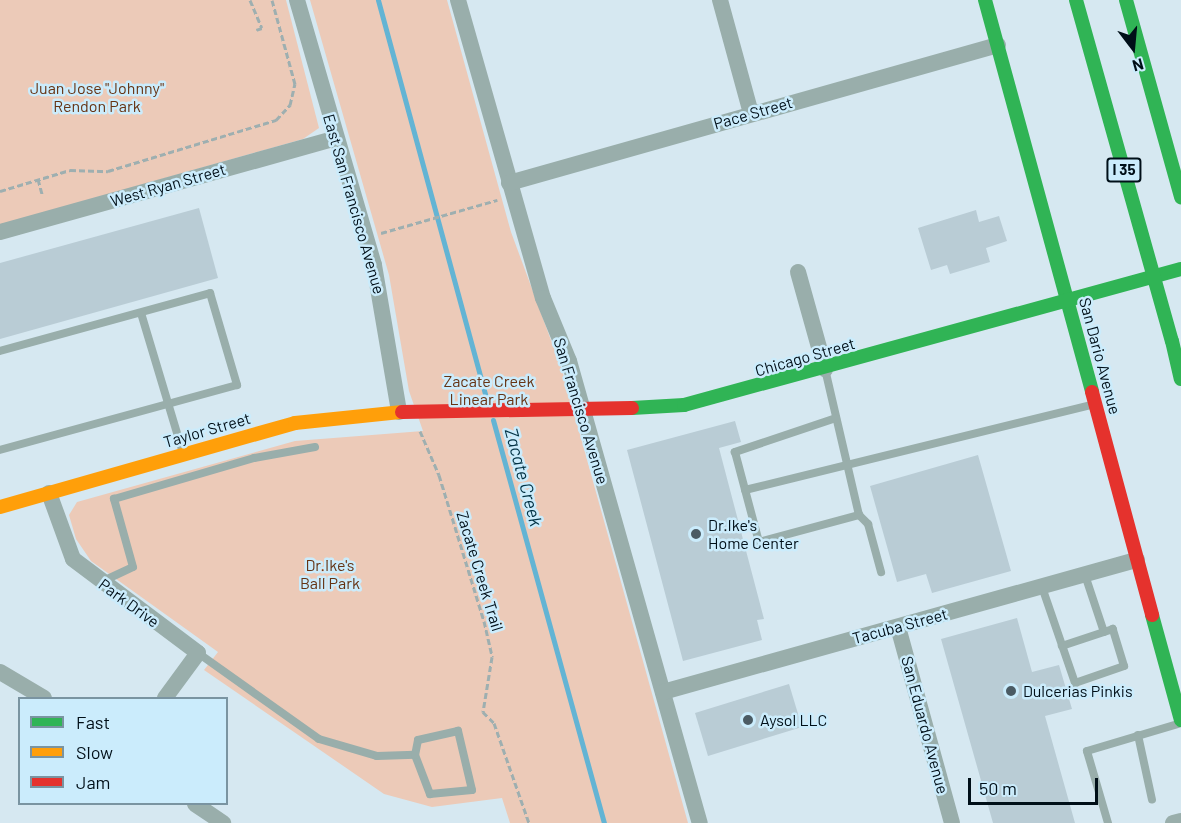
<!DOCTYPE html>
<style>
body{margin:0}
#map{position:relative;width:1181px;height:823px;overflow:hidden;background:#d6e8f1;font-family:Barlow,sans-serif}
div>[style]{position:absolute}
.green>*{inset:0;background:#eccab8}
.stream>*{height:5px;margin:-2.5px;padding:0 2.5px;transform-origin:2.5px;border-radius:2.5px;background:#63b4d4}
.building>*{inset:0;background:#b9ccd5}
.path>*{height:3px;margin-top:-1.5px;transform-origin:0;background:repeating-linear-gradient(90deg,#9eafb0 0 6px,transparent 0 9px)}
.lane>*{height:8px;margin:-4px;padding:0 4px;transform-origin:4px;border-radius:4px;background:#99aeab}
.street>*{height:16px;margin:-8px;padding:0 8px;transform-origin:8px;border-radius:8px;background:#99aeab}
.fast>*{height:14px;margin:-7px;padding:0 7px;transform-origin:7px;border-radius:7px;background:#30b455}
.slow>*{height:14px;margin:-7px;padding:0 7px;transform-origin:7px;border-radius:7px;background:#ff9f0a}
.jam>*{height:14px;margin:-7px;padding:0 7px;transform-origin:7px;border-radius:7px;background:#e5322d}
.fast-bridge>*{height:14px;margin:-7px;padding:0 7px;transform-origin:7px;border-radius:7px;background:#30b455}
.dots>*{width:16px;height:16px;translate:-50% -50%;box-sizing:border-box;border:3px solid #cbecfc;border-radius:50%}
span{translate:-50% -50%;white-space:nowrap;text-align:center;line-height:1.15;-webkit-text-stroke:5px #cbecfc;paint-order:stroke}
.shield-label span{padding:2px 4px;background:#cbecfc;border:2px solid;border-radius:4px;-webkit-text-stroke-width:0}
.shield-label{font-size:15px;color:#000f18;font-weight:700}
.park-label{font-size:16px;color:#663313}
.street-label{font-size:16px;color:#000f18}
.poi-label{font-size:16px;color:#000f18}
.left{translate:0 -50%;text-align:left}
.water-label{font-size:18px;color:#023244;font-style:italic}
.legend{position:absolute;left:18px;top:697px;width:210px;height:108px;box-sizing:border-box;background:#cbecfc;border:2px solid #7a94a1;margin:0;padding:8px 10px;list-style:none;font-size:18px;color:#000f18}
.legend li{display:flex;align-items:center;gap:12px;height:30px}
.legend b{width:30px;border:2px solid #7a94a1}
.north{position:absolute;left:1103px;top:18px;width:60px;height:60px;-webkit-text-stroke:4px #cbecfc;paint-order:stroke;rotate:164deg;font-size:16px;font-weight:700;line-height:24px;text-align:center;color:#000f18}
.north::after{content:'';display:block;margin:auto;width:21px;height:27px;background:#000f18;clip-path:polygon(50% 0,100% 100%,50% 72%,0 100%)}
.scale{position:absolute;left:968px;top:778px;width:130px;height:27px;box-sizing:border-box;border:3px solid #000f18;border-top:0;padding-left:8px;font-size:18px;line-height:21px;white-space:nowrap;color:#000f18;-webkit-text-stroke:4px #cbecfc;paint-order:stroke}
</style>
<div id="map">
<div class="green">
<div style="clip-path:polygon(0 0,286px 0,319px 128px,303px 139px,0 225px)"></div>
<div style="clip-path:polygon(310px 0,447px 0,511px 232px,562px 370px,688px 823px,510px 823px,502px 798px,432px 807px,384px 794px,204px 670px,218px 652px,91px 561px,76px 539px,69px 515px,77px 502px,295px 441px,423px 431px,409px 391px,389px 275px)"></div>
</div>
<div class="stream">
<div style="left:378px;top:0;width:423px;rotate:74.8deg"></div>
<div style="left:493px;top:420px;width:418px;rotate:74.6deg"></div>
</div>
<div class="building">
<div style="clip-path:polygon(199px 208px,218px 278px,0 339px,0 263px)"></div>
<div style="clip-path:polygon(976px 210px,979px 222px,999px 216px,1007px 241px,986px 248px,990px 262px,950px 274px,947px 265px,931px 270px,918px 228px)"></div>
<div style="clip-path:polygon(735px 421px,741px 442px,719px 448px,764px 619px,757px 620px,762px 640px,683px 661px,627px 450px)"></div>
<div style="clip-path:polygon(978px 455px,1011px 571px,932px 593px,926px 574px,897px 582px,870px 486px)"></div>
<div style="clip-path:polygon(1017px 618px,1032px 672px,1059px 665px,1072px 709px,1045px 716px,1075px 823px,993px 823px,941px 639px)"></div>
<div style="clip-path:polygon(789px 684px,802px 727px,708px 756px,695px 713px)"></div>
</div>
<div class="path">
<div style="left:250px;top:0;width:30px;rotate:67deg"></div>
<div style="left:262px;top:28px;width:6px;rotate:162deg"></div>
<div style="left:38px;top:179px;width:16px;rotate:75deg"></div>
<div style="left:0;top:191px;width:73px;rotate:-16.7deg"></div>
<div style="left:70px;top:170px;width:38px;rotate:2deg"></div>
<div style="left:108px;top:171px;width:176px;rotate:-16.9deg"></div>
<div style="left:276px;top:120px;width:21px;rotate:-47deg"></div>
<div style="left:290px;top:105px;width:22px;rotate:-77deg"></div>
<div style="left:295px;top:84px;width:87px;rotate:-105.3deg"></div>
<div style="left:381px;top:233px;width:121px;rotate:-15.9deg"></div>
<div style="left:420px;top:431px;width:48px;rotate:66.6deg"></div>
<div style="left:439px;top:475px;width:153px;rotate:72.9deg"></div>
<div style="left:484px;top:621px;width:37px;rotate:77deg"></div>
<div style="left:492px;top:657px;width:56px;rotate:99.3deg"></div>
<div style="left:483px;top:712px;width:16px;rotate:45deg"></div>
<div style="left:494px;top:723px;width:106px;rotate:70.7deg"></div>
</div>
<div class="lane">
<div style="left:141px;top:313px;width:146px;rotate:73.3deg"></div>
<div style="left:0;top:351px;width:218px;rotate:-15.4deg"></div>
<div style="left:210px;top:293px;width:96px;rotate:73.6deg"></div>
<div style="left:237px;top:385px;width:246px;rotate:164.7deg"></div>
<div style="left:825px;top:369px;width:150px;rotate:76.9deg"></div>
<div style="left:859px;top:515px;width:13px;rotate:45deg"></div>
<div style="left:868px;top:524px;width:50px;rotate:74.8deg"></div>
<div style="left:836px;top:418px;width:107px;rotate:161.4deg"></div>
<div style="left:735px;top:452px;width:93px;rotate:75.1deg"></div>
<div style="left:759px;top:542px;width:104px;rotate:-15.1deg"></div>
<div style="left:745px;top:490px;width:359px;rotate:-13.8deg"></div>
<div style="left:1085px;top:575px;width:60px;rotate:71.6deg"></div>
<div style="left:101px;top:582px;width:35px;rotate:-25deg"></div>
<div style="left:133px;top:567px;width:71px;rotate:-105.6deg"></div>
<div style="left:114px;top:499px;width:146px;rotate:-16.3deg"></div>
<div style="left:254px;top:458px;width:62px;rotate:-10.2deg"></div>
<div style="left:1042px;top:587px;width:102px;rotate:71deg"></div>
<div style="left:1075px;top:683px;width:52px;rotate:-19.1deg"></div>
<div style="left:1124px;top:666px;width:39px;rotate:-107deg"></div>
<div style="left:1113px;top:629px;width:54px;rotate:161.6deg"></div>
<div style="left:198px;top:653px;width:148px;rotate:35.4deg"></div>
<div style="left:319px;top:739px;width:60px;rotate:16.3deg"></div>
<div style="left:377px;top:756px;width:38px;rotate:-2deg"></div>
<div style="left:415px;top:755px;width:42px;rotate:69deg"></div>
<div style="left:430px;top:794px;width:42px;rotate:-5.4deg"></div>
<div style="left:472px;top:790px;width:61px;rotate:-103.3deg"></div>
<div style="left:458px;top:731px;width:41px;rotate:167.3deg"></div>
<div style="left:418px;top:740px;width:15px;rotate:101deg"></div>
<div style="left:1138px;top:735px;width:66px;rotate:77.8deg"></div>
<div style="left:1108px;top:823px;width:75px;rotate:-106.3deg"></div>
<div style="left:1087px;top:751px;width:98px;rotate:-16.6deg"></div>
</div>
<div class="street">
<div style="left:297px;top:0;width:276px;rotate:73.8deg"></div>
<div style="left:374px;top:265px;width:149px;rotate:80.3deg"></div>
<div style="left:458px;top:0;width:310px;rotate:74.1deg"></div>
<div style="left:543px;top:298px;width:68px;rotate:67.6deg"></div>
<div style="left:569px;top:361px;width:480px;rotate:74.2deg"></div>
<div style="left:720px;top:0;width:117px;rotate:74.7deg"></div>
<div style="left:509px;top:183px;width:508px;rotate:-15.76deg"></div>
<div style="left:0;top:232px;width:349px;rotate:-15.6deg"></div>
<div style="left:798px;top:272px;width:101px;rotate:74.4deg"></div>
<div style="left:49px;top:493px;width:70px;rotate:70deg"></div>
<div style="left:73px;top:559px;width:156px;rotate:36.9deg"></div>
<div style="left:198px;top:653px;width:56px;rotate:126.3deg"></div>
<div style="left:898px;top:627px;width:203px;rotate:74.6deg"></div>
<div style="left:0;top:672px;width:51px;rotate:30.6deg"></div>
<div style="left:663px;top:692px;width:492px;rotate:-15.6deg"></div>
<div style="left:195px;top:804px;width:34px;rotate:34deg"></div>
<div style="left:1173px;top:823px;width:8px;rotate:-14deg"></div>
</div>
<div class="fast">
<div style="left:985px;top:0;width:406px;rotate:74.7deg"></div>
<div style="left:1126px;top:0;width:205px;rotate:74.4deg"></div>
<div style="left:1172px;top:341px;width:39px;rotate:77deg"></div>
<div style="left:632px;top:408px;width:52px;rotate:-3.3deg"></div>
<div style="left:684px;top:405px;width:515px;rotate:-15.3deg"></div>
<div style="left:1152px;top:615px;width:109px;rotate:74.6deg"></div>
</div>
<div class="slow">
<div style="left:0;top:507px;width:307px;rotate:-15.9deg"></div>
<div style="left:295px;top:423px;width:108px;rotate:-5.9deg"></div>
</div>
<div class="jam">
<div style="left:1092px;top:392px;width:231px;rotate:74.9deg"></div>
<div style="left:402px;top:412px;width:230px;rotate:-1deg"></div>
</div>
<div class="fast-bridge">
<div style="left:1076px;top:0;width:354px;rotate:74.3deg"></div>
</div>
<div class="dots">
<div style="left:696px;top:534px;background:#4b5b64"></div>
<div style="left:1011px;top:691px;background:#4b5b64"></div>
<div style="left:748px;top:720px;background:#4b5b64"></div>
</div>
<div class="shield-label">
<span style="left:1124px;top:170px">I 35</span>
</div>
<div class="park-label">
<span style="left:97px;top:97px">Juan Jose "Johnny"<br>Rendon Park</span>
<span style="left:489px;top:390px">Zacate Creek<br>Linear Park</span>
<span style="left:330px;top:574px">Dr.Ike's<br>Ball Park</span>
</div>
<div class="street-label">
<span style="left:753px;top:113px;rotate:-16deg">Pace Street</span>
<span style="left:168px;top:185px;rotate:-16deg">West Ryan Street</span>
<span style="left:354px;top:204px;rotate:74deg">East San Francisco Avenue</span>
<span style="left:1100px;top:356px;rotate:75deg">San Dario Avenue</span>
<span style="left:805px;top:357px;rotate:-16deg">Chicago Street</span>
<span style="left:581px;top:411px;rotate:73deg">San Francisco Avenue</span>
<span style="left:207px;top:430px;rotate:-16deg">Taylor Street</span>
<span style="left:480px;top:571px;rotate:73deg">Zacate Creek Trail</span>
<span style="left:129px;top:603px;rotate:36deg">Park Drive</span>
<span style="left:900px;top:626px;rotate:-15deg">Tacuba Street</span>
<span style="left:925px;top:725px;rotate:75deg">San Eduardo Avenue</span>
</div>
<div class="poi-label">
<span class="left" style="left:708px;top:534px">Dr.Ike's<br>Home Center</span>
<span class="left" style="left:1023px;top:691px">Dulcerias Pinkis</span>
<span class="left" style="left:760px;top:720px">Aysol LLC</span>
</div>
<div class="water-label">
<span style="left:524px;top:477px;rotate:75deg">Zacate Creek</span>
</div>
<ul class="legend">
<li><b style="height:8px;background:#30b455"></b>Fast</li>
<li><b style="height:8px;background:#ff9f0a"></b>Slow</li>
<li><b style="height:8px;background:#e5322d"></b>Jam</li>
</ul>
<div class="north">N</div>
<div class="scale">50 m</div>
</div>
